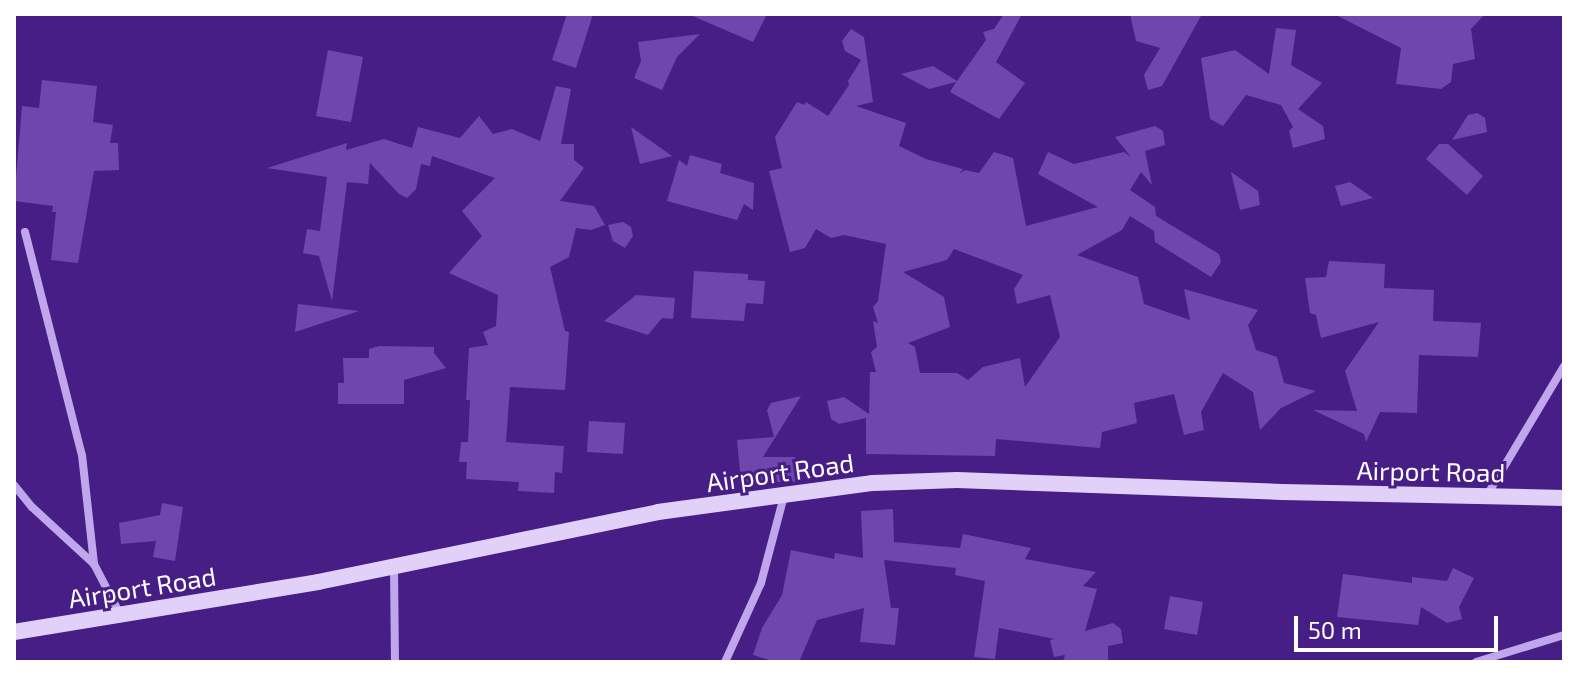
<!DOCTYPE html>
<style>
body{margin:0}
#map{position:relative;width:1578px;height:676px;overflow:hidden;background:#471e86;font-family:"Exo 2",sans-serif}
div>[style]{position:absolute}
.building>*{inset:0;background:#6f46ae}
.street>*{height:8px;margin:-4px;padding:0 4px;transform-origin:4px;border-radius:4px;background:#c0a6ea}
.secondary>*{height:16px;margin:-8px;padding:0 8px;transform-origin:8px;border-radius:8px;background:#e1d1f8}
span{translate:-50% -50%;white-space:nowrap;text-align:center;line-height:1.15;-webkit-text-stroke:6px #471e86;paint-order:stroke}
.street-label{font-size:26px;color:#fff}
.frame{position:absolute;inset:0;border:16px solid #fff;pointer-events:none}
.scale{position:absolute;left:1294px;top:616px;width:204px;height:36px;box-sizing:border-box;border:4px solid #fff;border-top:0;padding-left:10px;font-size:24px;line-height:28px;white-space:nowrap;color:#fff;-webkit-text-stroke:6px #471e86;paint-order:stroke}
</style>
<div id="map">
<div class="building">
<div style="clip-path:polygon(567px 14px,593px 14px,576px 68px,552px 60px)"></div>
<div style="clip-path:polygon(688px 14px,767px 14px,753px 42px)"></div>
<div style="clip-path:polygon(1004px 14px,1022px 14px,996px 62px,1025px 83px,999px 119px,950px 92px,956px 82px,929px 89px,901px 74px,933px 66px,957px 81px,986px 40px,983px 32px,994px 29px)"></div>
<div style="clip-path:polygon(1130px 14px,1201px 16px,1162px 86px,1148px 90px,1144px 75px,1160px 48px,1136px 41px)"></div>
<div style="clip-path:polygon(1334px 14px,1485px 14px,1471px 29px,1475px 59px,1453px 64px,1451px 82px,1441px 89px,1396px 84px,1401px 48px)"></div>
<div style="clip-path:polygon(1276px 28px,1296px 30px,1291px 65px,1322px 83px,1298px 109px,1323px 126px,1325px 139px,1293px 148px,1289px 131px,1293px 127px,1281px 105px,1246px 95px,1223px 126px,1210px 119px,1201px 58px,1235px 50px,1269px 74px)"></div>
<div style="clip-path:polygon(evenodd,851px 29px,864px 37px,873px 102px,856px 106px,906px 123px,899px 146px,926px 159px,963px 169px,959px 174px,965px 170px,979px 173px,994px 152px,1013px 158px,1026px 226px,1098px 207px,1038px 174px,1048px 152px,1074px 164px,1124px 152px,1131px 157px,1115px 137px,1155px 126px,1163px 131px,1165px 145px,1145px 151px,1152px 185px,1141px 172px,1130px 190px,1155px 207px,1156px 216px,1219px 254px,1221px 262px,1211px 277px,1155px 242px,1154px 231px,1130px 216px,1122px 230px,1077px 255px,1138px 277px,1144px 304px,1190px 320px,1184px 289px,1258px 310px,1248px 325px,1256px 350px,1277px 357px,1284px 383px,1316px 391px,1281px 408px,1260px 430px,1253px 392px,1223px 373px,1201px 412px,1204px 430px,1184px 435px,1174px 394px,1134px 403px,1137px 423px,1102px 432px,1100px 448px,996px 439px,995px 456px,866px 454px,866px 418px,839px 424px,831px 419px,827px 401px,844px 397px,869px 414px,870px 372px,876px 372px,871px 352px,877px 347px,873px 321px,878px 323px,873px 307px,878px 301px,886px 244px,844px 235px,831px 238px,816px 229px,805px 248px,790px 252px,769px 171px,782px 168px,775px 137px,797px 102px,804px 105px,806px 102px,828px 116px,849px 85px,848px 81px,861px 60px,845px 51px,842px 41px,851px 29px,954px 249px,1023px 275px,1014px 289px,1017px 304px,1050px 295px,1060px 337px,1025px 387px,1020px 358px,983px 367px,968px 380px,957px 373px,920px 373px,915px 347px,908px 343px,950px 327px,944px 297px,903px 272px,947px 260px,954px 249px)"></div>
<div style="clip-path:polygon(700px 34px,677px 57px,662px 90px,634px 78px,641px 61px,638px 42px)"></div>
<div style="clip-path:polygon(328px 50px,363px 57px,351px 122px,316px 116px)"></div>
<div style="clip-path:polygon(42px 80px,97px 86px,93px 122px,113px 125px,110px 143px,118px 143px,119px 170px,94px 171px,78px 263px,51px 260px,56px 212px,52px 212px,53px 206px,14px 201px,22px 106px,39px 108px)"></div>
<div style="clip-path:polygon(556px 86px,571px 89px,561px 144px,574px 144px,574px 160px,584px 168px,560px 201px,594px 206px,605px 225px,591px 230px,576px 228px,569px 257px,550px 267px,565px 331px,569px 332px,565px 390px,510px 387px,506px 442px,564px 446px,562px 473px,555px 472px,554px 493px,518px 491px,519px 482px,466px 479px,467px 462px,459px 462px,461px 442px,468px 442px,470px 400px,466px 400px,469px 348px,488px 345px,483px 332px,496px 326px,498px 295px,449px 273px,482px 236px,462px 211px,495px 178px,432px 156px,430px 166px,421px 164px,416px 189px,407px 198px,399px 194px,370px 163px,368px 184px,347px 182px,332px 301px,319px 256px,303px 253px,307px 229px,320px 231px,327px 177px,267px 168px,347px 143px,346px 150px,384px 139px,412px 148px,418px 127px,460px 138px,479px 116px,493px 134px,512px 129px,540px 141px)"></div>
<div style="clip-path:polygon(1477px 113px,1485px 118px,1487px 132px,1452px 140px,1468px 115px)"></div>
<div style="clip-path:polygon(631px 127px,672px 156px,640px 164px)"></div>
<div style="clip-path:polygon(1439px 144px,1448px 144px,1483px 176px,1467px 195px,1426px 159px)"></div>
<div style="clip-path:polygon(690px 155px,722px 164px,720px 173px,754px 183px,753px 210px,744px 204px,737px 220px,667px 201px,679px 160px,687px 166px)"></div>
<div style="clip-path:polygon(1231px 172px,1258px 191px,1260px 205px,1240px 210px)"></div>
<div style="clip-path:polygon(1350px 182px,1373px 198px,1341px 206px,1335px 186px)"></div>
<div style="clip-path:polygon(623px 222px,631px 227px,633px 236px,625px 248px,613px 241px,608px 225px)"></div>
<div style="clip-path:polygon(1329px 261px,1385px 264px,1384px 288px,1434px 290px,1433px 321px,1481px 323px,1478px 357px,1419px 355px,1417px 413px,1380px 412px,1366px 442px,1364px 434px,1313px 410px,1357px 411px,1345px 371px,1379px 322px,1321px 338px,1316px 315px,1310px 313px,1305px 278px,1326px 277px)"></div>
<div style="clip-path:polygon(694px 271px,748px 274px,748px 280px,765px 281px,763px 304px,746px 303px,744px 321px,691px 318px)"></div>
<div style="clip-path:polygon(636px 295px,675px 298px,673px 319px,662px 318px,648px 335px,604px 321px)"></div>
<div style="clip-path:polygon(298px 304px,359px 311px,295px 332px)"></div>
<div style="clip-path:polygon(379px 346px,434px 347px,434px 353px,446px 368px,404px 380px,404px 404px,338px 404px,338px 383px,344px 383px,343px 358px,369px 358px,369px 349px)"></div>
<div style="clip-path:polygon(801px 396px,763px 457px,795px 457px,795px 482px,741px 482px,737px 440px,774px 437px,767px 410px,771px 403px)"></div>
<div style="clip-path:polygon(589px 421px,625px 423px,623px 454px,587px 452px)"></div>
<div style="clip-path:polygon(162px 503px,183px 507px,175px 561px,153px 557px,156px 541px,121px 544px,119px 523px,160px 515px)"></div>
<div style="clip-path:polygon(893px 509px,894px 542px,960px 548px,963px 534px,1031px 548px,1025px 559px,1096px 572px,1083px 586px,1097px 589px,1085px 631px,1113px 623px,1121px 629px,1123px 643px,1108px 646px,1108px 662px,1063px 662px,1065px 655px,1054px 657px,1050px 640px,1055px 639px,999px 628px,995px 659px,974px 657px,985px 581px,955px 575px,956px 568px,884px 560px,891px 608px,899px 608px,895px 645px,860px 642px,864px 608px,817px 620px,799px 662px,775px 662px,753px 655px,762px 628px,782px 595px,791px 550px,834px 559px,835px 553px,863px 558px,861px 511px)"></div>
<div style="clip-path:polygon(1453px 568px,1474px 578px,1459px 607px,1462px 619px,1447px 623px,1421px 607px,1418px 625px,1337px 617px,1343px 574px,1412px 583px,1412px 577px,1447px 581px)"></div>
<div style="clip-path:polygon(1170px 596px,1203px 602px,1197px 635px,1164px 629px)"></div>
</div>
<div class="street">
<div style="left:25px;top:232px;width:230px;rotate:75.7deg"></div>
<div style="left:82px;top:455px;width:110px;rotate:83.7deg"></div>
<div style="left:14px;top:485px;width:28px;rotate:51deg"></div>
<div style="left:32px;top:507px;width:84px;rotate:42.6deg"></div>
<div style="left:94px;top:564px;width:59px;rotate:62.6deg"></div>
<div style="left:1486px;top:497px;width:152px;rotate:-59.2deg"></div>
<div style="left:394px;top:567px;width:95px;rotate:89.4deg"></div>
<div style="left:725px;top:662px;width:87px;rotate:-65.5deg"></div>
<div style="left:761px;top:583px;width:90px;rotate:-75.2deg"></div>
<div style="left:1476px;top:662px;width:92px;rotate:-17.1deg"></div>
</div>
<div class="secondary">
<div style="left:14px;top:632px;width:308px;rotate:-9.3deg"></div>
<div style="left:318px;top:582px;width:347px;rotate:-11.6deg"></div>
<div style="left:658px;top:512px;width:217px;rotate:-7.7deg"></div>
<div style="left:873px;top:483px;width:84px;rotate:-2deg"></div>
<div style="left:957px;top:480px;width:325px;rotate:2.1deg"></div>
<div style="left:1282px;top:492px;width:282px;rotate:1.2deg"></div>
</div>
<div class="street-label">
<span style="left:1431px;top:471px;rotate:1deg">Airport Road</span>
<span style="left:780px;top:472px;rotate:-8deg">Airport Road</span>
<span style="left:142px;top:587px;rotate:-9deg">Airport Road</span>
</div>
<div class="frame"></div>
<div class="scale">50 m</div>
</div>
